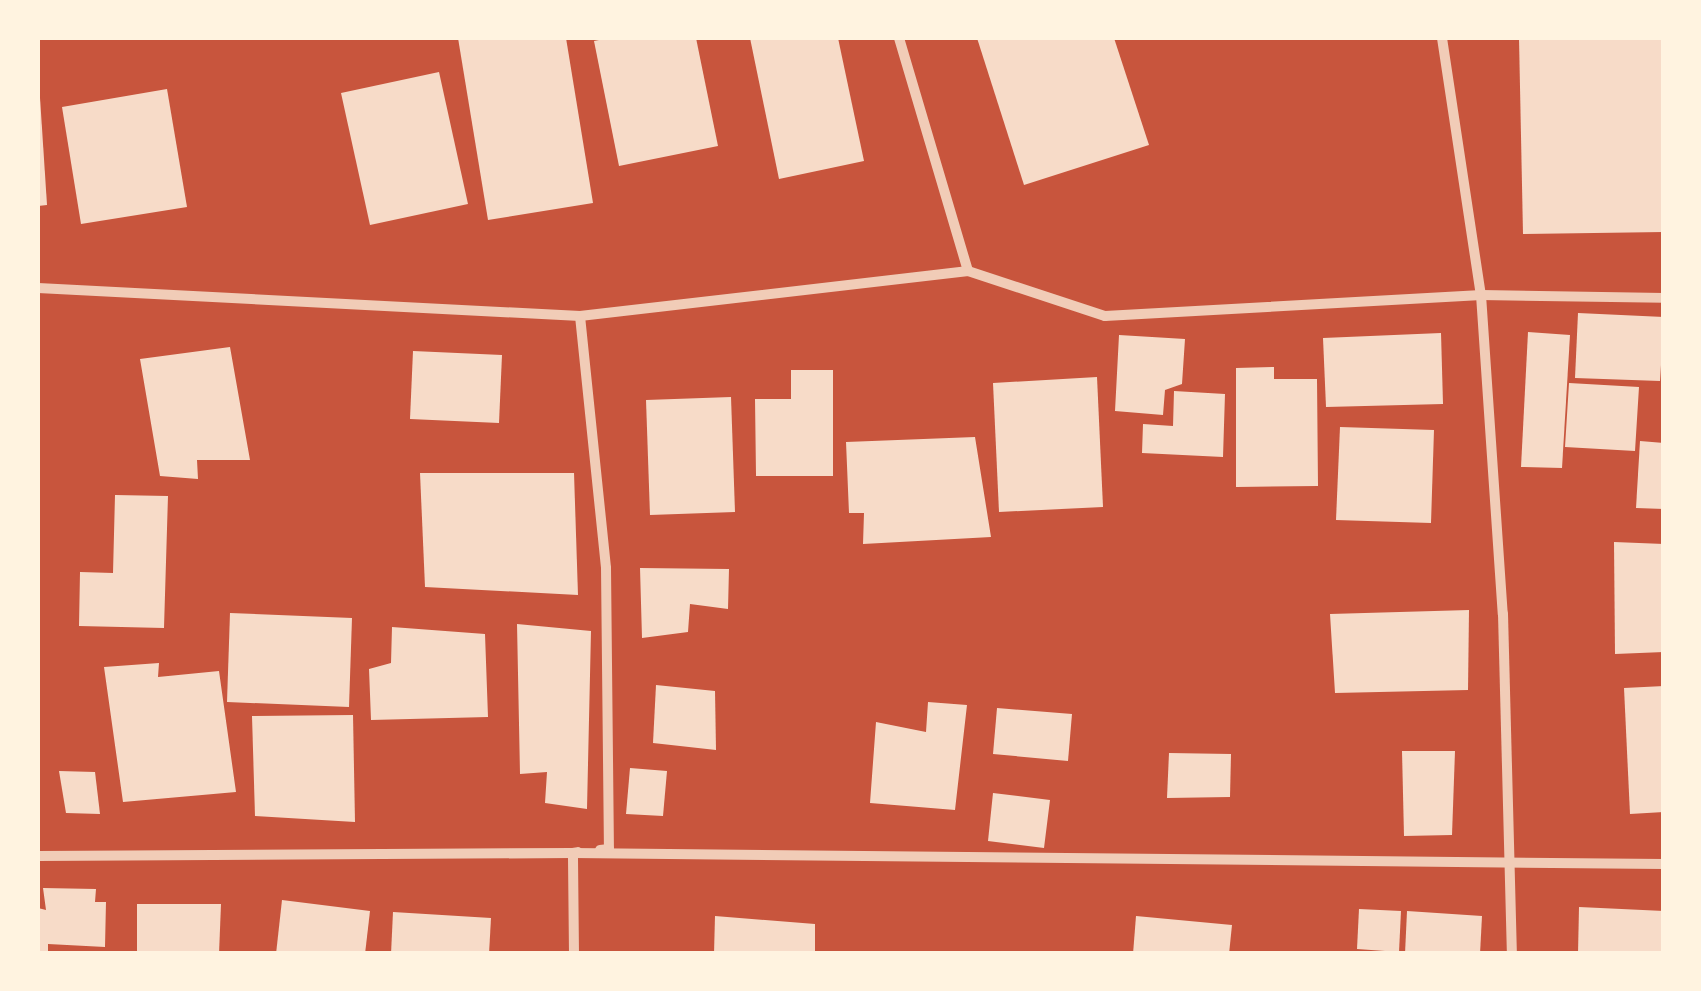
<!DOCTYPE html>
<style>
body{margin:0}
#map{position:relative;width:1701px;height:991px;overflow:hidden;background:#c8553d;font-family:Helvetica,sans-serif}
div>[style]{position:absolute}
.building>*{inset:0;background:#f7dbc8}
.minor>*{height:10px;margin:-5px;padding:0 5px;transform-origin:5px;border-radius:5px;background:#f1ccb7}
span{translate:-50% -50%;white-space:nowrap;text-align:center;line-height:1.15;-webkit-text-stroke:9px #fff3e0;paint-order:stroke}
.frame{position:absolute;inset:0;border:40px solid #fff3e0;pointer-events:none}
</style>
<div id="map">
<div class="building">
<div style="clip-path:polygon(458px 38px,566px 38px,593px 203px,488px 220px)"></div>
<div style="clip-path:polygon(609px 38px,696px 38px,718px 146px,619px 166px,594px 41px)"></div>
<div style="clip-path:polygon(750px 38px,838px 38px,864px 161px,779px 179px)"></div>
<div style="clip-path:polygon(977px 38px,1114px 38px,1149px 145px,1024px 185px)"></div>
<div style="clip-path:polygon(1519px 38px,1664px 38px,1664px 232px,1523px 234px)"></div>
<div style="clip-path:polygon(38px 67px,47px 205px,38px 206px)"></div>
<div style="clip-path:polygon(439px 72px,468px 204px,370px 225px,341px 93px)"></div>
<div style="clip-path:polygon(167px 89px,187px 207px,81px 224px,62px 107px)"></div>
<div style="clip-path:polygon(1578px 313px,1664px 317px,1660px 381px,1575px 378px)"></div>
<div style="clip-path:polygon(1528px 332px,1570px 335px,1562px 468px,1521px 467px)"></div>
<div style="clip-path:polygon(1441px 333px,1443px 404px,1326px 407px,1323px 338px)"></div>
<div style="clip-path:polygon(1119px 335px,1185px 339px,1182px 384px,1165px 390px,1163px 415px,1115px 411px)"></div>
<div style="clip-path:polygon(230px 347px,250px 460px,197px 460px,198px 479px,160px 476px,140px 359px)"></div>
<div style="clip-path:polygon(413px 351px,502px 355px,499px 423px,410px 419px)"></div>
<div style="clip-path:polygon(1274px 367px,1274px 379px,1317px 379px,1318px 486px,1236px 487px,1236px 368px)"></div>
<div style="clip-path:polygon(791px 370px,833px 370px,833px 476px,756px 476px,755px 399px,791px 399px)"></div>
<div style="clip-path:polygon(1097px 377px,1103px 507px,999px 512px,993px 383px)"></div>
<div style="clip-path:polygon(1569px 383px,1639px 387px,1635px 451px,1565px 447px)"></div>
<div style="clip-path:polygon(1174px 391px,1225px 394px,1223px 457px,1142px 453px,1143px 424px,1173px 426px)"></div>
<div style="clip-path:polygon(731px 397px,735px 512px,650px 515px,646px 400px)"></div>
<div style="clip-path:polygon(1340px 427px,1434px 430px,1431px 523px,1336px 520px)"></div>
<div style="clip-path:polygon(975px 437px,991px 537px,863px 544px,864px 513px,849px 513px,846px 442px)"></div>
<div style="clip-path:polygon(1640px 441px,1664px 443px,1664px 509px,1636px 508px)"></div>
<div style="clip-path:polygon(420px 473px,574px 473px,578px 595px,425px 587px)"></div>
<div style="clip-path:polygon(115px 495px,168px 496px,164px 628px,79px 626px,80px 572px,113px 573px)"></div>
<div style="clip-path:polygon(1614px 542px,1664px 544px,1664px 652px,1615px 654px)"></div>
<div style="clip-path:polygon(640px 568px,729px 569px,728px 609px,690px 604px,688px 632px,642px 638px)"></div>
<div style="clip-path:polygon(1469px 610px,1468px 690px,1335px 693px,1330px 614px)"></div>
<div style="clip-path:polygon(230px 613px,352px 618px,349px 707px,227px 702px)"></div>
<div style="clip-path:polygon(517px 624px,591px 631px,587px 809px,545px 803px,547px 772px,520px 774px)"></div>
<div style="clip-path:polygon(392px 627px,485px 634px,488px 717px,371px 720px,369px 669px,391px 663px)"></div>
<div style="clip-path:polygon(159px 663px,158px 677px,219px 671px,236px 792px,123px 802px,104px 667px)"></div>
<div style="clip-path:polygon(656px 685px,715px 691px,716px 750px,653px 743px)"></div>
<div style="clip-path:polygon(1664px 686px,1664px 812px,1630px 814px,1624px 688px)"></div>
<div style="clip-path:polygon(928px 702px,967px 705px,955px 810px,870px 803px,876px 722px,926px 732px)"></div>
<div style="clip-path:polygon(997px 708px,1072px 714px,1068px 761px,993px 754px)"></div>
<div style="clip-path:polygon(353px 715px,355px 822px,255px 816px,252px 716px)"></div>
<div style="clip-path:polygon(1402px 751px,1455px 751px,1452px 835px,1404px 836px)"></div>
<div style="clip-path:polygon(1169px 753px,1231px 754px,1230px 797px,1167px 798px)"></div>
<div style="clip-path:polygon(630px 768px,667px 771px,663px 816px,626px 814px)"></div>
<div style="clip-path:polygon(59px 771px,95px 772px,100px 814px,66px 813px)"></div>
<div style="clip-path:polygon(993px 793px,1050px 800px,1044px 848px,988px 841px)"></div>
<div style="clip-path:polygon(43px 888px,96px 889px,95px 902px,106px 902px,105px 947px,48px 944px,48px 954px,38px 954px,38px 908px,46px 910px)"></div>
<div style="clip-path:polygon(282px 900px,370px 911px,365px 954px,276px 954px)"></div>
<div style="clip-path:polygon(137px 904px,221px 904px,219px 954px,137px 954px)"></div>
<div style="clip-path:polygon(1579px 907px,1664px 911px,1664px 954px,1578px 954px)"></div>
<div style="clip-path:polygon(1359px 909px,1401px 911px,1399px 952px,1357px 949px)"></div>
<div style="clip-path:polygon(1407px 911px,1482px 916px,1480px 954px,1405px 954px)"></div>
<div style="clip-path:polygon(393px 912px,491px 918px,489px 954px,391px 954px)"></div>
<div style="clip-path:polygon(715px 916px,815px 924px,815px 954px,714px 954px)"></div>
<div style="clip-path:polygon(1136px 916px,1232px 925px,1229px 954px,1133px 954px)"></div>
</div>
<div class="minor">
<div style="left:899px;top:38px;width:243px;rotate:73.5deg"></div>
<div style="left:1442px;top:38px;width:260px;rotate:81.4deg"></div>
<div style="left:1481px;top:295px;width:320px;rotate:86.1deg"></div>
<div style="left:1503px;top:614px;width:340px;rotate:88.5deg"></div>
<div style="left:38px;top:288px;width:543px;rotate:2.96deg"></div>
<div style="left:580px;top:316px;width:391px;rotate:-6.6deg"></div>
<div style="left:968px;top:271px;width:144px;rotate:18.2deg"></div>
<div style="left:1105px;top:316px;width:377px;rotate:-3.2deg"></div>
<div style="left:1481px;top:295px;width:183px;rotate:0.9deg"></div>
<div style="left:580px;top:316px;width:253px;rotate:84.1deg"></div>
<div style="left:606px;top:568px;width:281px;rotate:89.4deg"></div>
<div style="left:609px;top:849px;width:9px;rotate:174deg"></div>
<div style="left:38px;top:856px;width:535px;rotate:-0.32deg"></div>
<div style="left:573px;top:853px;width:1091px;rotate:0.58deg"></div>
<div style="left:574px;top:954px;width:101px;rotate:-90.6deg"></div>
<div style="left:573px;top:853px;width:5px;rotate:-11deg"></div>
</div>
<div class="frame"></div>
</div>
